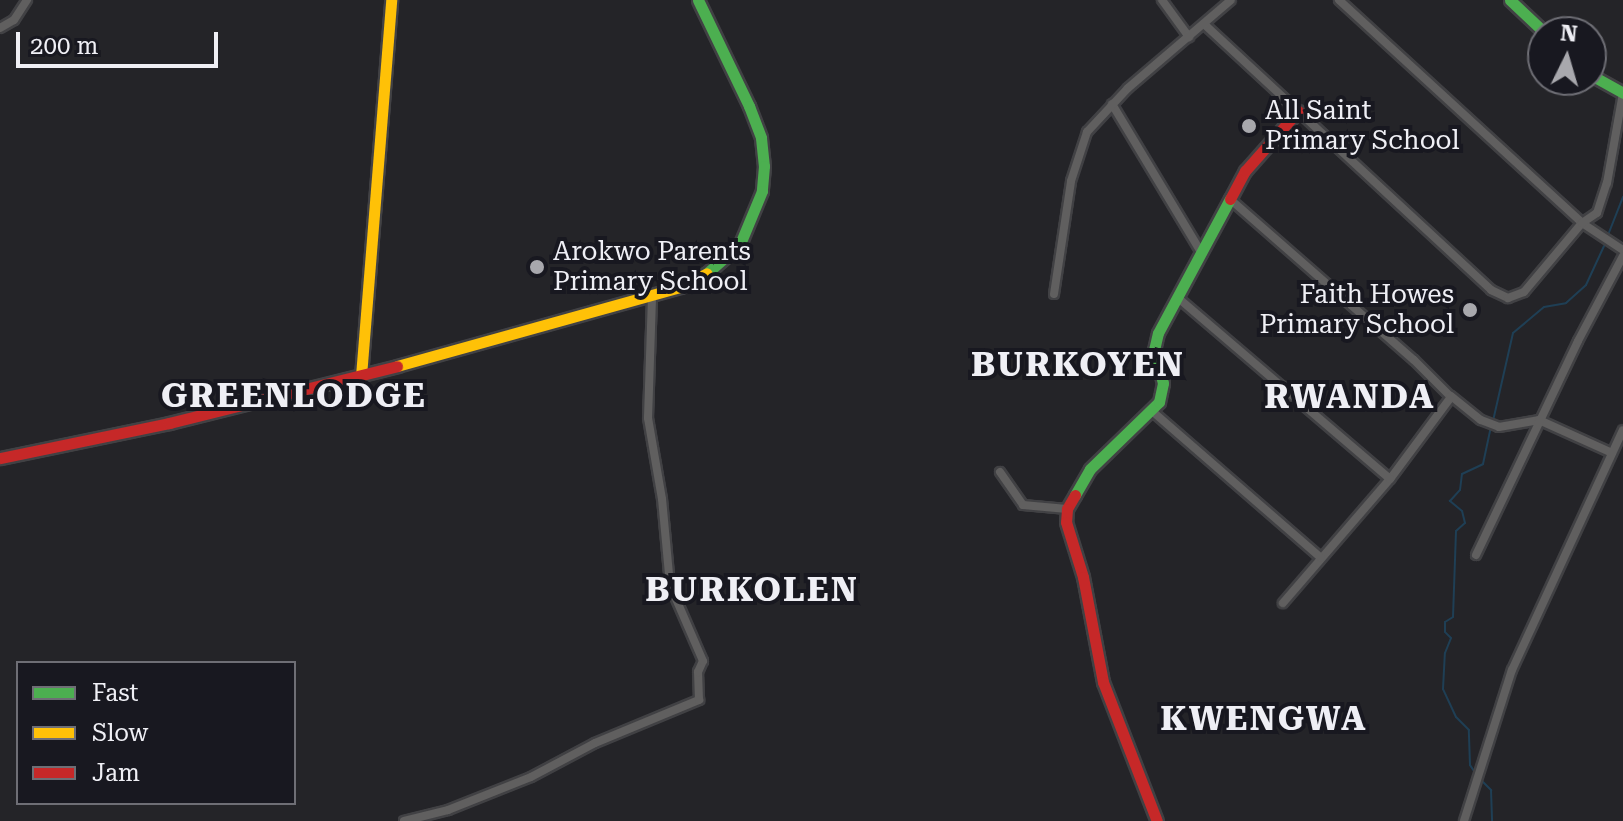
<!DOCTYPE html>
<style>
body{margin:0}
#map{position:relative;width:1623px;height:821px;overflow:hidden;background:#242428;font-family:"Roboto Serif",serif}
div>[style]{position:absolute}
.stream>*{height:2px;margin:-1px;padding:0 1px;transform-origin:1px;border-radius:1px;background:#1f3f55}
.roads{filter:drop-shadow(2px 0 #414144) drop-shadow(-2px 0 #414144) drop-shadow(0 2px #414144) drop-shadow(0 -2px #414144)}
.street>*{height:8px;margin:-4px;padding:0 4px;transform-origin:4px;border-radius:4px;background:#605f5f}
.fast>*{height:11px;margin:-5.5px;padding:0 5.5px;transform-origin:5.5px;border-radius:5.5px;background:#4caf50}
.slow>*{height:11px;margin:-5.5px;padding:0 5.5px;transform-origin:5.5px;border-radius:5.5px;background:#ffc107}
.jam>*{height:11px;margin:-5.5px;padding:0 5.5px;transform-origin:5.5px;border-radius:5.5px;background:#c62828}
.dots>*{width:22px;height:22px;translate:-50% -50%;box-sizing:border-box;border:4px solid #181820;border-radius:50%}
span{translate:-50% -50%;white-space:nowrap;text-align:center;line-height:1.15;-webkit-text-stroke:8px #181820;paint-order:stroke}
.poi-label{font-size:26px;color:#efeff5}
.left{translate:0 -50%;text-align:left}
.right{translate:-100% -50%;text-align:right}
.district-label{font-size:34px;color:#efeff5;font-weight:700;letter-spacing:2px}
.legend{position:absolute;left:16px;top:661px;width:280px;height:144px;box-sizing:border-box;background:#181820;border:2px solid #6e6e75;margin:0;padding:10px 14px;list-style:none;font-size:24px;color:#efeff5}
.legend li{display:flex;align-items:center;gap:16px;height:40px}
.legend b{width:40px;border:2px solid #6e6e75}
.north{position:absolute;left:1527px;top:16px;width:80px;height:80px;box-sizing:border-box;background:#181820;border:2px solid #6e6e75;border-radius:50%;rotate:5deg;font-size:22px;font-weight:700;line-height:32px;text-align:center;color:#efeff5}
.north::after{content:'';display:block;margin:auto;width:28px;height:36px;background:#a8a8ad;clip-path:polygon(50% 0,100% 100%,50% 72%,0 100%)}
.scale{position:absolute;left:16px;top:32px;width:202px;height:36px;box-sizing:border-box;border:4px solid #efeff5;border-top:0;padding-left:10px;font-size:24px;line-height:28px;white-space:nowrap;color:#efeff5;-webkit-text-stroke:6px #181820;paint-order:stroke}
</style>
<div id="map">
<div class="stream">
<div style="left:1608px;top:235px;width:41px;rotate:-68.5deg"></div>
<div style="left:1493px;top:421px;width:90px;rotate:-77.2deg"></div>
<div style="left:1513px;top:333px;width:40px;rotate:-40deg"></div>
<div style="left:1544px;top:307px;width:22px;rotate:-10deg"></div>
<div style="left:1566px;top:303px;width:27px;rotate:-42deg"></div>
<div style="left:1586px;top:285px;width:43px;rotate:-65.2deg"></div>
<div style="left:1476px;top:774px;width:11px;rotate:-124deg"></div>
<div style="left:1470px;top:765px;width:35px;rotate:-92deg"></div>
<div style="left:1469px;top:730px;width:18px;rotate:-135deg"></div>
<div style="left:1456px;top:717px;width:31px;rotate:-115deg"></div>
<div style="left:1443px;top:689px;width:36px;rotate:-87deg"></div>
<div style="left:1445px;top:653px;width:16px;rotate:-68deg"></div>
<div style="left:1451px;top:638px;width:8px;rotate:-135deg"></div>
<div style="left:1445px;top:632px;width:10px;rotate:-90deg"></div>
<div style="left:1445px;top:622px;width:9px;rotate:-32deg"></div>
<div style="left:1453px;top:617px;width:86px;rotate:-88deg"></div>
<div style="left:1456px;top:531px;width:12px;rotate:-42deg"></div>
<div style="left:1465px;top:523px;width:12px;rotate:-104deg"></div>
<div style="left:1462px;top:511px;width:16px;rotate:-140deg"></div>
<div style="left:1450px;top:501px;width:15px;rotate:-48deg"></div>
<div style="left:1460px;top:490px;width:16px;rotate:-83deg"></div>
<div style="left:1462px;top:474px;width:23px;rotate:-25deg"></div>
<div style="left:1483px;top:464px;width:38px;rotate:-78deg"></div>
<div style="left:1480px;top:779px;width:16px;rotate:45deg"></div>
<div style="left:1491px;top:790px;width:31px;rotate:88deg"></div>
</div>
<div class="roads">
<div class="street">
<div style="left:1162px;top:0;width:46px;rotate:53.9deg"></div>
<div style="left:1339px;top:0;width:330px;rotate:42.5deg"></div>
<div style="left:1582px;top:223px;width:49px;rotate:33.4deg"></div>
<div style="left:1204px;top:24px;width:391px;rotate:42.8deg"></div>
<div style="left:1491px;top:290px;width:19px;rotate:25deg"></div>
<div style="left:1508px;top:298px;width:17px;rotate:-21deg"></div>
<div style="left:1524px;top:292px;width:90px;rotate:-50deg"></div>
<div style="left:1582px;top:223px;width:18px;rotate:-34deg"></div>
<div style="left:1597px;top:213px;width:32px;rotate:-72deg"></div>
<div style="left:1607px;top:183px;width:91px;rotate:-79.9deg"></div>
<div style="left:0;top:28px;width:16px;rotate:-30deg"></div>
<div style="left:14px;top:20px;width:24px;rotate:-57deg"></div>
<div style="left:1112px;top:104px;width:175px;rotate:59deg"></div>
<div style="left:1231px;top:200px;width:243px;rotate:41.2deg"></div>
<div style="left:1414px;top:360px;width:52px;rotate:45deg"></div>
<div style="left:1451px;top:397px;width:102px;rotate:126.6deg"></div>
<div style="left:1390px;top:479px;width:164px;rotate:130.8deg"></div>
<div style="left:1054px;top:294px;width:114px;rotate:-81.4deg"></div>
<div style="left:1071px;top:181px;width:52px;rotate:-71.9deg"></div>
<div style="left:1087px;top:132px;width:60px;rotate:-47deg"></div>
<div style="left:1128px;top:88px;width:135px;rotate:-40.5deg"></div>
<div style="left:1177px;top:297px;width:280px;rotate:40.5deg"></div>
<div style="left:1451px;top:396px;width:38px;rotate:39deg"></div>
<div style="left:1481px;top:420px;width:19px;rotate:21deg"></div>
<div style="left:1499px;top:427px;width:41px;rotate:-9.9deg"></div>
<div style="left:1539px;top:420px;width:80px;rotate:24.3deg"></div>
<div style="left:1152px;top:411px;width:223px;rotate:41deg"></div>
<div style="left:1000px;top:472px;width:40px;rotate:55.1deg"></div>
<div style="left:1023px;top:505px;width:44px;rotate:5.2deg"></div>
<div style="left:1476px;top:555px;width:237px;rotate:-64.5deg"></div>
<div style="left:1578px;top:341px;width:96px;rotate:-62.1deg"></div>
<div style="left:404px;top:821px;width:45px;rotate:-14deg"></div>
<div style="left:448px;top:810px;width:89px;rotate:-21.7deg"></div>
<div style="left:531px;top:777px;width:72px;rotate:-28deg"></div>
<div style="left:595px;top:743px;width:113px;rotate:-22.5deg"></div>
<div style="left:699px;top:700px;width:28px;rotate:-92deg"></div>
<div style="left:698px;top:672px;width:12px;rotate:-66deg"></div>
<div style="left:703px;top:661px;width:83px;rotate:-113.5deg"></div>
<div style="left:670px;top:585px;width:86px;rotate:-95.3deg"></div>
<div style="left:662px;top:499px;width:82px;rotate:-99.8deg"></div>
<div style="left:648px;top:418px;width:123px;rotate:-88.1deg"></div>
<div style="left:1464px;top:821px;width:158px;rotate:-72.4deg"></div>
<div style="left:1512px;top:670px;width:264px;rotate:-65.2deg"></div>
</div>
<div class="fast">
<div style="left:698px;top:0;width:118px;rotate:64.3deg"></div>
<div style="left:749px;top:106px;width:34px;rotate:69deg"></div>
<div style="left:761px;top:138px;width:28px;rotate:84deg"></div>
<div style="left:764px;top:166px;width:25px;rotate:95deg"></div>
<div style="left:762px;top:191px;width:57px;rotate:112.5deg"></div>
<div style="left:740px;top:244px;width:44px;rotate:138.7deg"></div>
<div style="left:1510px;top:0;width:47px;rotate:43.3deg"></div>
<div style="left:1591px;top:75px;width:37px;rotate:29deg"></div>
<div style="left:1075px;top:495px;width:30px;rotate:-60deg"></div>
<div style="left:1090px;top:469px;width:96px;rotate:-44.2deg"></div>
<div style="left:1159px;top:402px;width:19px;rotate:-78deg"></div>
<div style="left:1163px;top:383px;width:34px;rotate:-105deg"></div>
<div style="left:1154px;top:350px;width:17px;rotate:-77deg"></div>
<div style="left:1158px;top:333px;width:152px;rotate:-61.8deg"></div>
</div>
<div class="slow">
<div style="left:397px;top:366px;width:294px;rotate:-15.6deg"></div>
<div style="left:680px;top:287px;width:30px;rotate:-27deg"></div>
<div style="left:361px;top:376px;width:377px;rotate:-85.4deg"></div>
</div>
<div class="jam">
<div style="left:1230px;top:199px;width:32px;rotate:-62deg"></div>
<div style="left:1245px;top:171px;width:80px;rotate:-48.5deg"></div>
<div style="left:0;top:458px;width:173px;rotate:-11.7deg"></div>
<div style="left:169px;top:423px;width:235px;rotate:-14deg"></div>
<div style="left:1075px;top:495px;width:16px;rotate:120deg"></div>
<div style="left:1067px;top:509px;width:13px;rotate:94deg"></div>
<div style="left:1066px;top:522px;width:58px;rotate:72.8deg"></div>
<div style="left:1083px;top:577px;width:107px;rotate:79.2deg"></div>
<div style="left:1103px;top:682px;width:149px;rotate:68.8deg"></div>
</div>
</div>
<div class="dots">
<div style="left:1249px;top:126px;background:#a8a8ad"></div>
<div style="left:537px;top:267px;background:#a8a8ad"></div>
<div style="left:1470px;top:310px;background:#a8a8ad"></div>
</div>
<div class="poi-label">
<span class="left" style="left:1265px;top:126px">All Saint<br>Primary School</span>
<span class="left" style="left:553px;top:267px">Arokwo Parents<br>Primary School</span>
<span class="right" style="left:1454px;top:310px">Faith Howes<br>Primary School</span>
</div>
<div class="district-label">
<span style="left:1078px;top:365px">BURKOYEN</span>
<span style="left:294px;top:396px">GREENLODGE</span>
<span style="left:1350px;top:397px">RWANDA</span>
<span style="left:752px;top:590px">BURKOLEN</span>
<span style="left:1264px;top:719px">KWENGWA</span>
</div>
<ul class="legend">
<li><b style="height:10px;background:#4caf50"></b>Fast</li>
<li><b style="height:10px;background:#ffc107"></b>Slow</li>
<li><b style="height:10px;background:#c62828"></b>Jam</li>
</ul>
<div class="north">N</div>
<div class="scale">200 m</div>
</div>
